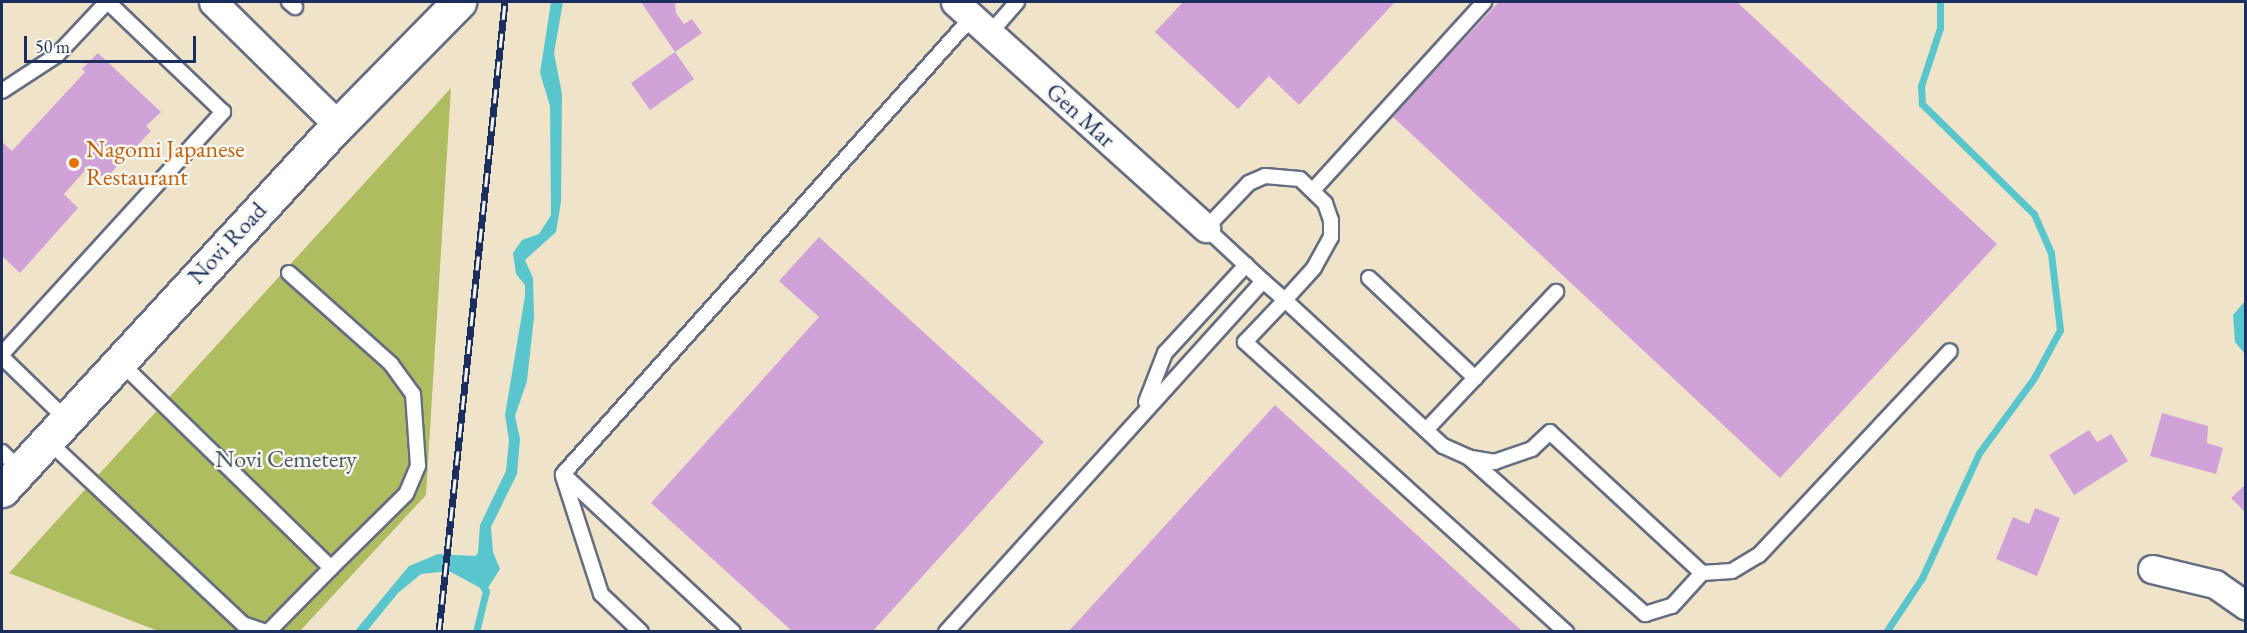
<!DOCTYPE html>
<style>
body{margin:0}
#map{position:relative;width:2247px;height:633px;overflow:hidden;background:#efe4c9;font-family:"EB Garamond",serif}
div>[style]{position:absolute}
.green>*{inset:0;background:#aebd5f}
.water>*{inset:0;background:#59c6cd}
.stream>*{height:7px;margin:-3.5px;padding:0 3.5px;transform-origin:3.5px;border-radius:3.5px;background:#59c6cd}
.building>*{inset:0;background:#d0a2d8}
.roads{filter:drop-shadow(2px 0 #656e83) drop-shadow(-2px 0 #656e83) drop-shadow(0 2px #656e83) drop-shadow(0 -2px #656e83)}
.lane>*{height:14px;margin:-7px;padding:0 7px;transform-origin:7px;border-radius:7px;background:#fff}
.street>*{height:27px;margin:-13.5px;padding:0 13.5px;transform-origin:13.5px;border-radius:13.5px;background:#fff}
.secondary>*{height:33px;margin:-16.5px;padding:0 16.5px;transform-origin:16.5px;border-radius:16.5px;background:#fff}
.rail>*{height:7px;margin-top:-3.5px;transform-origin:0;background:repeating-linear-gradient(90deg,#f6f6f2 0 14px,#1b2f5e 0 28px);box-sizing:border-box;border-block:2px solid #1b2f5e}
.dots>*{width:16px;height:16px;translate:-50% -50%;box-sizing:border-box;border:3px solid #f6f6f2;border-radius:50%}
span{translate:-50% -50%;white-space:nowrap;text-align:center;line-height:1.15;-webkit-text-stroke:5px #f6f6f2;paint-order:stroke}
.street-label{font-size:24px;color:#1b2f5e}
.food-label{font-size:24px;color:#c56008}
.left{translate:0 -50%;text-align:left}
.park-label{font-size:24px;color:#475a5e}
.frame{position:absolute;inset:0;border:3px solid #1b2f5e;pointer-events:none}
.scale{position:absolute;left:24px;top:36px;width:172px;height:27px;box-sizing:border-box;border:3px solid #1b2f5e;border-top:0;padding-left:8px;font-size:18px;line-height:21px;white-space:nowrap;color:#1b2f5e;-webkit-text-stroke:4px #f6f6f2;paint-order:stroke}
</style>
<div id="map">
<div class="green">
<div style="clip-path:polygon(451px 88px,426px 495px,300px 631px,158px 631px,9px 573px)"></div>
</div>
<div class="water">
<div style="clip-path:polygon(551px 2px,563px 2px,554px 53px,562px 94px,561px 202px,556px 232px,525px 260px,533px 278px,534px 317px,527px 381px,515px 416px,520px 439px,517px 474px,491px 527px,493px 552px,500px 569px,486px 591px,449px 571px,421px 574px,398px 593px,367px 631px,355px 631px,409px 566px,438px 554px,475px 556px,478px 553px,480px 525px,506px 471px,509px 440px,505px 415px,525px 296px,525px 285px,516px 274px,513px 253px,522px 240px,539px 234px,551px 215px,550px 106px,540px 73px)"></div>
<div style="clip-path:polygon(2245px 301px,2245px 354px,2235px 342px,2233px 315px)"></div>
</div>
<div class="stream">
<div style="left:476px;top:632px;width:42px;rotate:-76.3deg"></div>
<div style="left:486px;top:591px;width:7px;rotate:-124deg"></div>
<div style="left:1886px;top:632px;width:65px;rotate:-56.3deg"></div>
<div style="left:1922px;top:578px;width:137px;rotate:-65.5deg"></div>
<div style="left:1979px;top:453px;width:93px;rotate:-53.7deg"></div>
<div style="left:2034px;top:378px;width:55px;rotate:-61.6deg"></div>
<div style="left:2060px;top:330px;width:78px;rotate:-96.7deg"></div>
<div style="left:2051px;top:253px;width:43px;rotate:-113.6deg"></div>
<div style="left:2034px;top:214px;width:157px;rotate:-135.5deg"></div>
<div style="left:1922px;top:104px;width:18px;rotate:-93deg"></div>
<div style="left:1921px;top:86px;width:61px;rotate:-71.9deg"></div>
<div style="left:1940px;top:28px;width:26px;rotate:-90deg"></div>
</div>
<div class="building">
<div style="clip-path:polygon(641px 2px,679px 2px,675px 4px,676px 13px,684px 24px,692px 19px,702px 33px,675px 52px)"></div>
<div style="clip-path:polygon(1183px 2px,1395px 2px,1299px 105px,1269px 76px,1238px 109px,1155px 32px)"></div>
<div style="clip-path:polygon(1499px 2px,1737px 2px,1997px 244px,1780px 478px,1392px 116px)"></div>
<div style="clip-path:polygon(675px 52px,694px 79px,650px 110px,631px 83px)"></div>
<div style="clip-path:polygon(98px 53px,161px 112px,146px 126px,151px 131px,105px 179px,90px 165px,64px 194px,78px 208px,20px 273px,2px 256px,2px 142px,12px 151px,85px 72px,82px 69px)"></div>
<div style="clip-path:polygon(819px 237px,1044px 442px,872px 632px,793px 632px,651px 503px,819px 317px,779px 281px)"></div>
<div style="clip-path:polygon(1275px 405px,1523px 632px,1068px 632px)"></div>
<div style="clip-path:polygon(2162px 413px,2208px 426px,2207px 443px,2223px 448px,2216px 474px,2150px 456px)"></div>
<div style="clip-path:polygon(2089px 430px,2097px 442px,2111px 434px,2128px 461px,2074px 495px,2049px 455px)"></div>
<div style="clip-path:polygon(2246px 484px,2246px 513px,2231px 498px)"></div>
<div style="clip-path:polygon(2035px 508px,2060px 518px,2037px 576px,1996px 559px,2013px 517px,2029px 524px)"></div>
</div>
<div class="roads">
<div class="lane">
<div style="left:289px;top:2px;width:8px;rotate:40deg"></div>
<div style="left:990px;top:33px;width:41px;rotate:-48.9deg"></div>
<div style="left:2px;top:91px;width:66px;rotate:-33.2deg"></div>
<div style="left:57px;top:55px;width:73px;rotate:-46.7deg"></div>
<div style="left:1314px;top:189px;width:253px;rotate:-47.7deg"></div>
<div style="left:289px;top:273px;width:137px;rotate:41.7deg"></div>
<div style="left:391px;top:364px;width:37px;rotate:54deg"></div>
<div style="left:413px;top:394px;width:72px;rotate:86deg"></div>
<div style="left:418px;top:466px;width:30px;rotate:113deg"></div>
<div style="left:406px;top:494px;width:105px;rotate:135.4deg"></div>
<div style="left:1369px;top:278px;width:146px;rotate:43.3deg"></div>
<div style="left:2px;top:354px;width:328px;rotate:-47.6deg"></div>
<div style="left:223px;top:112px;width:159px;rotate:-136.3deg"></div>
<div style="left:2px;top:357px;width:88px;rotate:44.1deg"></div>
<div style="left:120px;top:362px;width:295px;rotate:44.3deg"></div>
<div style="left:331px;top:568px;width:90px;rotate:134.5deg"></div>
<div style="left:1146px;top:402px;width:53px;rotate:-68.8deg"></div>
<div style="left:1165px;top:353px;width:120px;rotate:-47.4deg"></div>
<div style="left:1426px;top:430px;width:190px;rotate:-46.7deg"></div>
<div style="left:47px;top:440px;width:269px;rotate:43.2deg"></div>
<div style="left:243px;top:624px;width:24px;rotate:19deg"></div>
<div style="left:2px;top:452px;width:24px;rotate:45deg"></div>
<div style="left:1468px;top:457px;width:237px;rotate:41.6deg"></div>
<div style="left:1645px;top:614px;width:28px;rotate:-17deg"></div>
<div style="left:1672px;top:606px;width:45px;rotate:-47.7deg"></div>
<div style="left:1702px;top:573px;width:207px;rotate:-137.2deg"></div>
<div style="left:1550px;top:432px;width:25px;rotate:137deg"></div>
<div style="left:1532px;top:449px;width:39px;rotate:161deg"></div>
<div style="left:1495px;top:462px;width:27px;rotate:-170deg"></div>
<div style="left:1468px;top:457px;width:27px;rotate:-156deg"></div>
<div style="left:1443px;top:446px;width:215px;rotate:-137.3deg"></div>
<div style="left:1285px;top:300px;width:29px;rotate:-139deg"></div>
<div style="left:1263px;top:281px;width:78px;rotate:-137.1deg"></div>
<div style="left:1206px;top:228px;width:62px;rotate:-46.3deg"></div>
<div style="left:1249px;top:183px;width:17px;rotate:-24deg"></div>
<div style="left:1265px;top:176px;width:35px;rotate:5deg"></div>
<div style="left:1300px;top:179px;width:35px;rotate:44deg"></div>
<div style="left:1325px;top:203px;width:18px;rotate:71deg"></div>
<div style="left:1331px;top:220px;width:17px;rotate:90deg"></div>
<div style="left:1331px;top:237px;width:35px;rotate:119deg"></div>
<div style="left:1314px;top:268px;width:43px;rotate:132.2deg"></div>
<div style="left:1285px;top:300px;width:58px;rotate:133.6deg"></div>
<div style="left:1245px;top:342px;width:433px;rotate:42.1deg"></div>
<div style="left:563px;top:476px;width:124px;rotate:72.1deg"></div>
<div style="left:601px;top:594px;width:55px;rotate:43.5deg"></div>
<div style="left:1702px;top:573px;width:30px;rotate:-4deg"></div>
<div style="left:1732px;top:571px;width:31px;rotate:-31deg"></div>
<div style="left:1759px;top:555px;width:279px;rotate:-46.9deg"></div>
<div style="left:733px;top:632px;width:232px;rotate:-137.1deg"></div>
<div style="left:563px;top:474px;width:613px;rotate:-48.17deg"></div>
<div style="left:946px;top:632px;width:473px;rotate:-47.9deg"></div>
</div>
<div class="street">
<div style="left:213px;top:2px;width:175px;rotate:44.5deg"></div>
<div style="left:955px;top:2px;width:338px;rotate:42deg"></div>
<div style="left:2152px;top:569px;width:65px;rotate:13.4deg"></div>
<div style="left:2215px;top:584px;width:38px;rotate:35deg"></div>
</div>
<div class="secondary">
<div style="left:2px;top:490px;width:496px;rotate:-47.4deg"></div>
<div style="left:338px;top:125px;width:173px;rotate:-45.5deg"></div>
</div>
</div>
<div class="rail">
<div style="left:439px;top:632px;width:633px;rotate:-84.02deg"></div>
</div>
<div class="dots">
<div style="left:74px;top:163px;background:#e8710a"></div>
</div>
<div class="street-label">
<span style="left:1081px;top:115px;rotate:42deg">Gen Mar</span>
<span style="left:227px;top:243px;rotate:-47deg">Novi Road</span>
</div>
<div class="food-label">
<span class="left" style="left:86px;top:163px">Nagomi Japanese<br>Restaurant</span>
</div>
<div class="park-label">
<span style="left:286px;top:459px">Novi Cemetery</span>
</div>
<div class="frame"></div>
<div class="scale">50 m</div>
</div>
